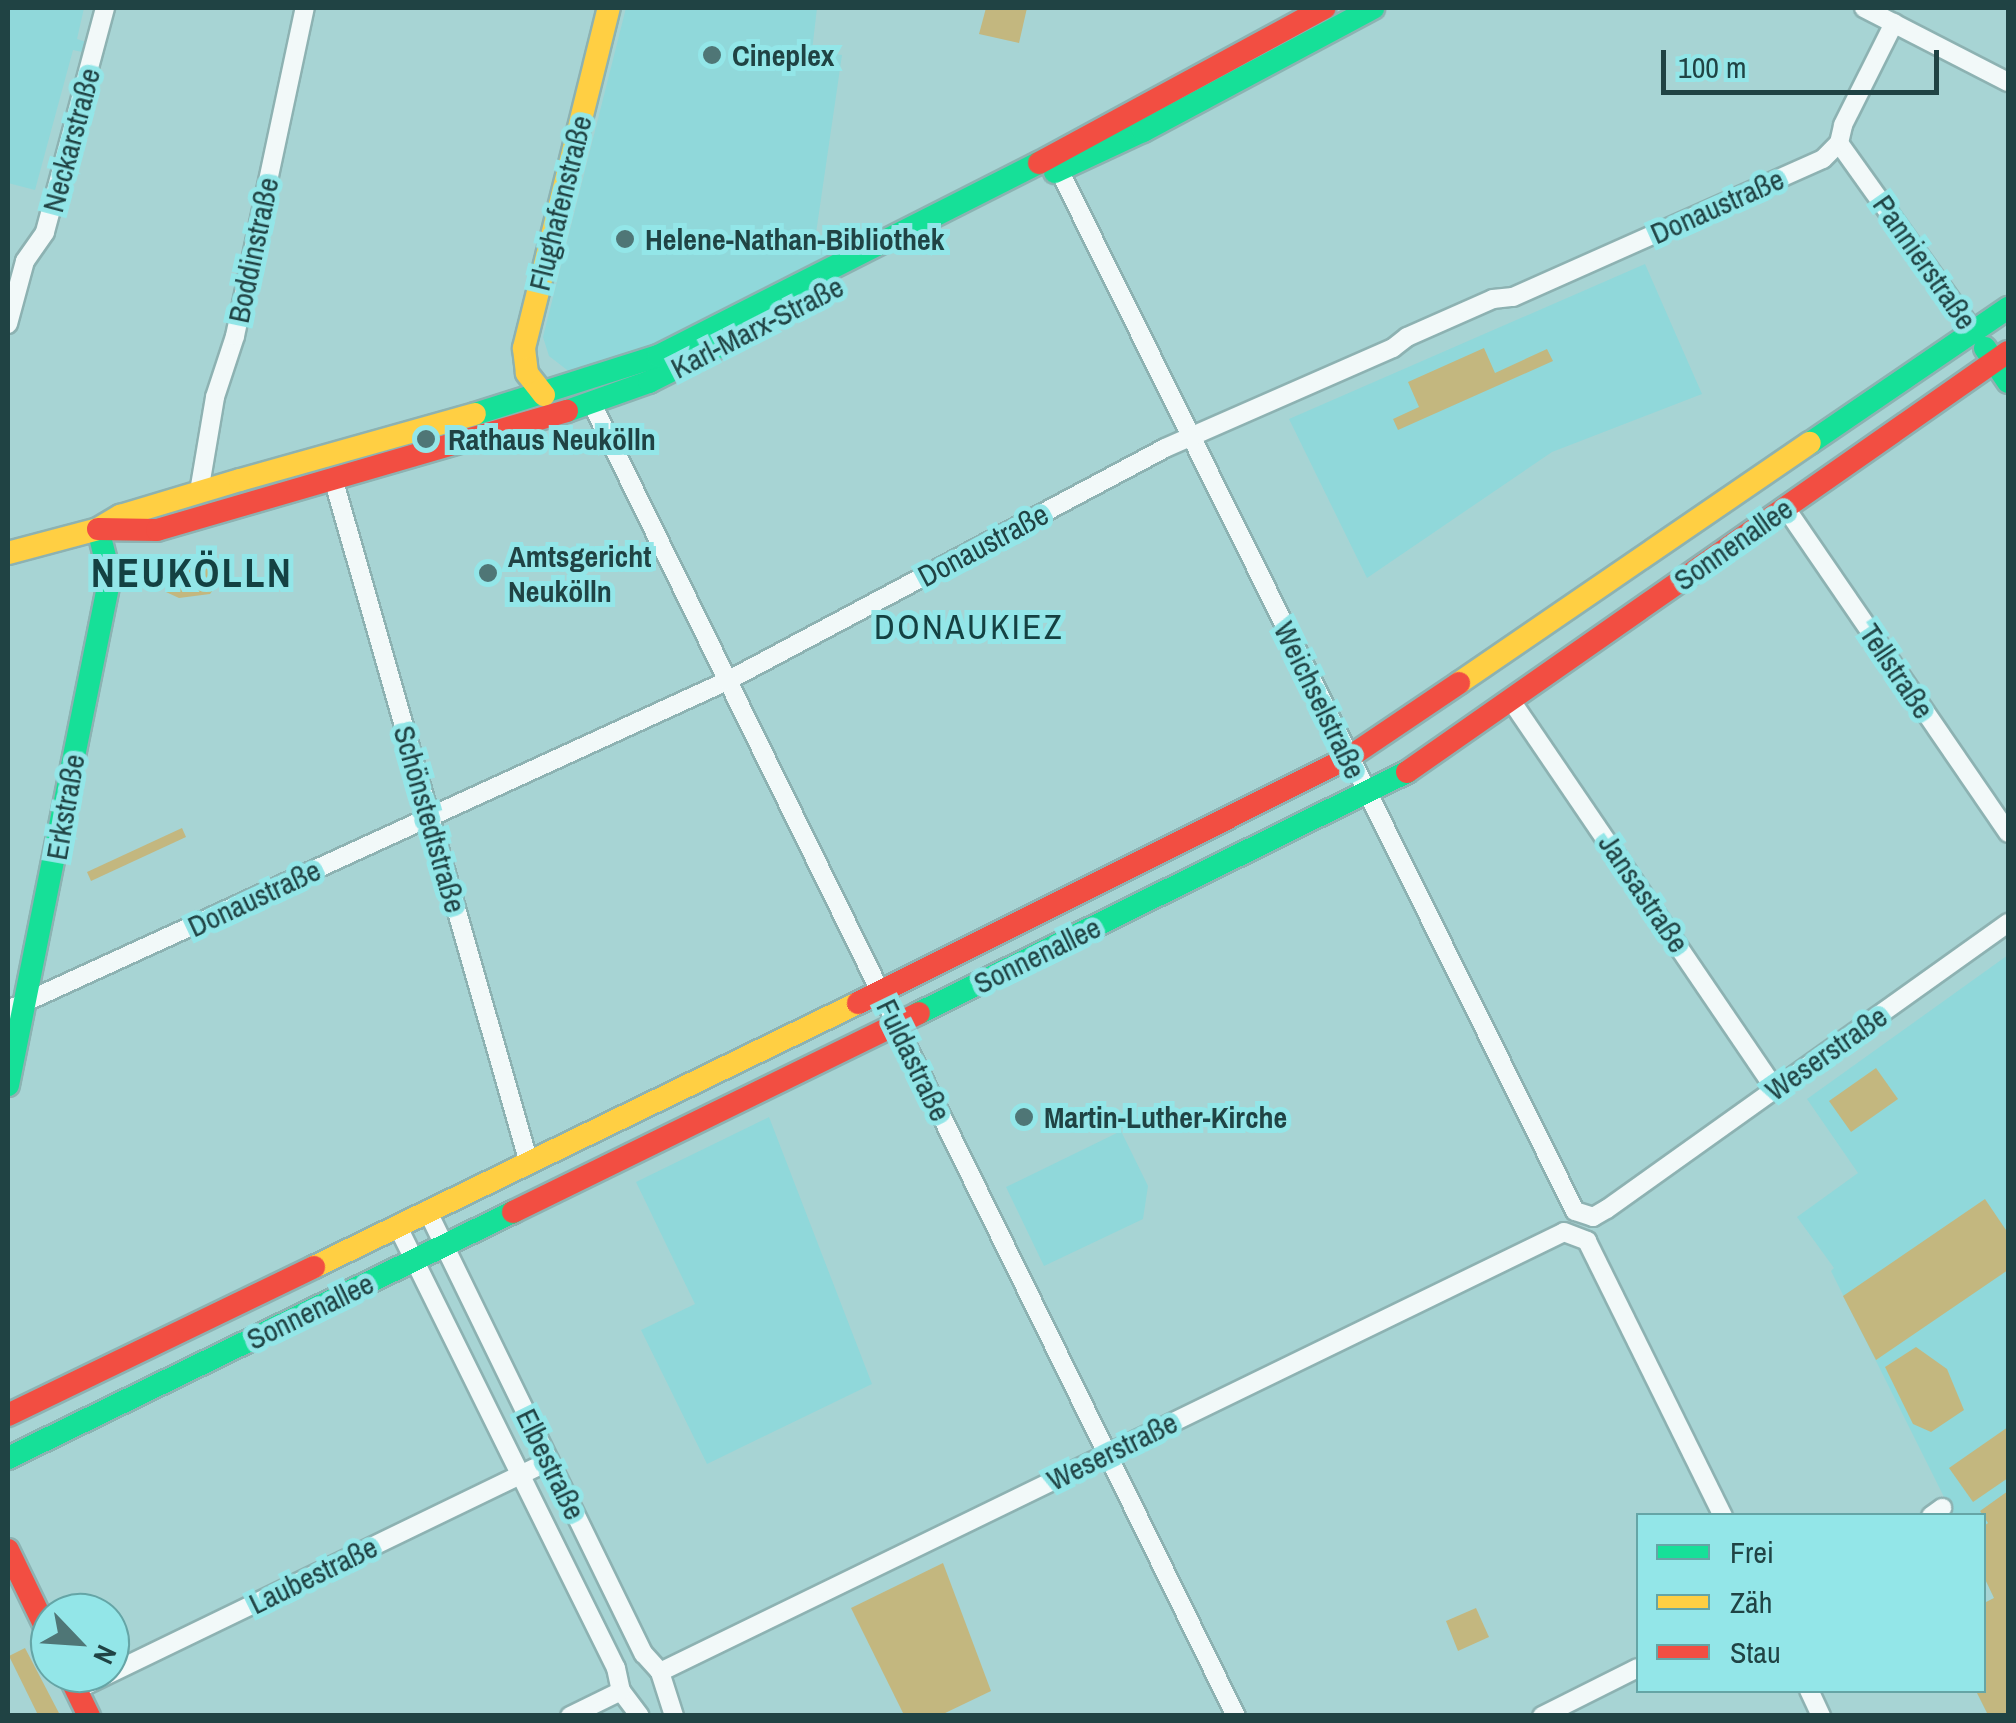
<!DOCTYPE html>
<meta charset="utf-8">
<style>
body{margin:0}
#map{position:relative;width:2016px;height:1723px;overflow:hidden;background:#a7d4d4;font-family:"Archivo Narrow",sans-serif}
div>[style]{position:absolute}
.built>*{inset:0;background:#90d8da}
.green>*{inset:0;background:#c3b77f}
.roads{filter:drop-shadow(2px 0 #8db2b2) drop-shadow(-2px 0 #8db2b2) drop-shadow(0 2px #8db2b2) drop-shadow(0 -2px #8db2b2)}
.street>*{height:18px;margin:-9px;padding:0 9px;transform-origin:9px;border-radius:9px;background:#f2f9f9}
.fast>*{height:22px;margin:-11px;padding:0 11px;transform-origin:11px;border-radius:11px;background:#16e098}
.slow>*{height:22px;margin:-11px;padding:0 11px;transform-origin:11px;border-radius:11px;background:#ffcf43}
.jam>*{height:22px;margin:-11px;padding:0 11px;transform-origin:11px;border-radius:11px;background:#f24e42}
.dots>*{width:28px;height:28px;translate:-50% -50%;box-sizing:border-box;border:5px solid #93e6e8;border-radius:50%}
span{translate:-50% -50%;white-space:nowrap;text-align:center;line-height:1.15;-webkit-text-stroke:10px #93e6e8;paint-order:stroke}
.poi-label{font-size:30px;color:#204344;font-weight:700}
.left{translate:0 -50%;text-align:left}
.street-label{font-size:30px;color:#204344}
.quarter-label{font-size:35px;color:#144142;letter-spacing:2.5px}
.district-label{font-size:40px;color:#144142;font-weight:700;letter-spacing:2.5px}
.frame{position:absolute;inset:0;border:10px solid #204344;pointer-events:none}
.legend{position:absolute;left:1636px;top:1513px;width:350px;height:180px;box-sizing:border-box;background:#93e6e8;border:2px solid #65a5a6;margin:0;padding:12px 18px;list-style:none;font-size:30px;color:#204344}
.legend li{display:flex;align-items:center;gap:20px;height:50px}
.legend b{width:50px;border:2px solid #65a5a6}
.north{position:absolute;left:30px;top:1593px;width:100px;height:100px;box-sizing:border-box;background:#93e6e8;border:2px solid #65a5a6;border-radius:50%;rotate:115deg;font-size:28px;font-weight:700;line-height:40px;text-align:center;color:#204344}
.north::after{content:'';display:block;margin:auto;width:35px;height:45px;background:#4f7676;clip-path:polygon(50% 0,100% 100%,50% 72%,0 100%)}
.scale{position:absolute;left:1661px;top:50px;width:278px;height:45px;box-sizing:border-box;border:5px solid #204344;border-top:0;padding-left:12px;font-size:30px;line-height:35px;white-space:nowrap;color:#204344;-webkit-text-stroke:8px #93e6e8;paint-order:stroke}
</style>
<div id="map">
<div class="built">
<div style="clip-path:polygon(8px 8px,84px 8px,77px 39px,89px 43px,87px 53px,73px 50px,35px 190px,8px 183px)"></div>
<div style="clip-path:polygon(626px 8px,817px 8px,812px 51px,842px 55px,815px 240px,829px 259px,648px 348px,571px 373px,549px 356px,543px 337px)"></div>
<div style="clip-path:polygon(1645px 264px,1702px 394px,1552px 452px,1367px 578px,1289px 419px)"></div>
<div style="clip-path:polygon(2008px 955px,2008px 1715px,1988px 1715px,1976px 1691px,1984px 1690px,1984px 1603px,1994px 1598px,1984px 1577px,1984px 1516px,1953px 1515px,1831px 1271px,1834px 1268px,1797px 1217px,1858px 1173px,1807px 1099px)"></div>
<div style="clip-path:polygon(769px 1117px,872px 1384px,707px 1464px,641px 1330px,695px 1304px,636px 1182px)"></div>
<div style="clip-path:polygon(1121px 1131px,1148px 1186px,1143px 1219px,1044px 1266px,1006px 1187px)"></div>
</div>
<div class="green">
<div style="clip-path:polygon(986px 8px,1027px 8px,1019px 43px,979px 34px)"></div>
<div style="clip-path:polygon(1484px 348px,1495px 373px,1547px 349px,1553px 361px,1398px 430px,1393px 419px,1419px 407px,1408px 382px)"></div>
<div style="clip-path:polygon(187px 557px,205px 560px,216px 569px,218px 583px,210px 594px,179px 598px,166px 592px,166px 576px)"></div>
<div style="clip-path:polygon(182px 828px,186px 837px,91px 881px,87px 872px)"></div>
<div style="clip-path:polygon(1876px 1068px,1898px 1099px,1851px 1132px,1829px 1101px)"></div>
<div style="clip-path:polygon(1985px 1199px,2008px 1233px,2008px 1270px,1876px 1360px,1843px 1296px)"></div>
<div style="clip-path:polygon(1916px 1347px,1947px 1369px,1964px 1410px,1931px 1432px,1913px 1424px,1885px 1367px)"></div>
<div style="clip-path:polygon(2008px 1427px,2008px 1478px,1973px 1502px,1949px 1468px)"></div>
<div style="clip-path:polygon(2008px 1491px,2008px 1715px,1988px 1715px,1976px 1691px,1984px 1690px,1984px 1603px,1994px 1598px,1984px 1577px,1984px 1526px,1988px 1523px,1980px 1511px)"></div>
<div style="clip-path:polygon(943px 1563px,991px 1691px,941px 1715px,904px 1715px,851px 1608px)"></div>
<div style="clip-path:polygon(1476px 1608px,1489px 1637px,1458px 1651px,1446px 1621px)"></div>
<div style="clip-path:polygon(25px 1648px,60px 1715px,38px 1715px,9px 1656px)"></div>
</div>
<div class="roads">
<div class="street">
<div style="left:1864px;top:8px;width:162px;rotate:27.2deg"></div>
<div style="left:1839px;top:143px;width:232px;rotate:54.5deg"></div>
<div style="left:1059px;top:170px;width:1162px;rotate:63.63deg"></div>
<div style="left:1575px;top:1211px;width:19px;rotate:18deg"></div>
<div style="left:1593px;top:1217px;width:16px;rotate:-30deg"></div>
<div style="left:1607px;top:1209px;width:493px;rotate:-35.5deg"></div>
<div style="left:8px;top:324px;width:65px;rotate:-74.9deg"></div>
<div style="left:25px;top:261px;width:35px;rotate:-55deg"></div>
<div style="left:45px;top:232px;width:232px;rotate:-75deg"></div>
<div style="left:592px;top:404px;width:1462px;rotate:63.86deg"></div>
<div style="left:333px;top:478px;width:709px;rotate:74.04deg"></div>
<div style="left:199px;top:492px;width:96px;rotate:-80.4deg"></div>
<div style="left:215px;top:397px;width:64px;rotate:-71.8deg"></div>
<div style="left:235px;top:336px;width:335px;rotate:-78deg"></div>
<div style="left:1785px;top:507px;width:395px;rotate:55.6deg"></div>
<div style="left:1510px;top:699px;width:472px;rotate:55.8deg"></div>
<div style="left:8px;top:1010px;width:791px;rotate:-24.59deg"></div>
<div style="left:727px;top:681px;width:496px;rotate:-28deg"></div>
<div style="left:1165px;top:448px;width:249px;rotate:-23.7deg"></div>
<div style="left:1393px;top:348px;width:18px;rotate:-38deg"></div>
<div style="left:1407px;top:337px;width:94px;rotate:-23.8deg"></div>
<div style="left:1493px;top:299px;width:20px;rotate:-6deg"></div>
<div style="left:1513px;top:297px;width:339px;rotate:-24deg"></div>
<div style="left:1823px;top:159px;width:23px;rotate:-45deg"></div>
<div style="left:1839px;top:143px;width:18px;rotate:-77deg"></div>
<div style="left:1843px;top:125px;width:114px;rotate:-63.4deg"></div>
<div style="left:427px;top:1210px;width:494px;rotate:64deg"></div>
<div style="left:644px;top:1654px;width:24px;rotate:48deg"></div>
<div style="left:660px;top:1672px;width:46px;rotate:72.3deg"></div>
<div style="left:397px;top:1225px;width:494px;rotate:63.7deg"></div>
<div style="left:616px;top:1668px;width:24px;rotate:78deg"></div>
<div style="left:621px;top:1691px;width:31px;rotate:53deg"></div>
<div style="left:1931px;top:1516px;width:14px;rotate:-36deg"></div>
<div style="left:660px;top:1672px;width:1005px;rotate:-25.95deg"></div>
<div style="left:1564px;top:1232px;width:25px;rotate:21deg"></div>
<div style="left:1587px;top:1241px;width:307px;rotate:63.7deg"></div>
<div style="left:76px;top:1690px;width:526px;rotate:-25.83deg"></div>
<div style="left:1809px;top:1690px;width:29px;rotate:65deg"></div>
<div style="left:570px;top:1716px;width:57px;rotate:-26.1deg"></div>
<div style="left:1542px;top:1716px;width:107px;rotate:-26.6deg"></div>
</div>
<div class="fast">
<div style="left:1055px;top:172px;width:97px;rotate:-25deg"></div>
<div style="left:1143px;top:131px;width:261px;rotate:-28.1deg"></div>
<div style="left:1985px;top:348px;width:41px;rotate:55.9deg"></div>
<div style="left:567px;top:411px;width:87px;rotate:-19.5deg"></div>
<div style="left:649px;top:382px;width:86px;rotate:-26.9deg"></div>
<div style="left:475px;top:414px;width:192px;rotate:-17.6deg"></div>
<div style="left:658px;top:356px;width:427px;rotate:-26.9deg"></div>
<div style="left:1810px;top:443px;width:240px;rotate:-34.3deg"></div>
<div style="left:919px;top:1013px;width:544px;rotate:-26.28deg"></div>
<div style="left:8px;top:1085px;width:518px;rotate:-78.65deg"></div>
<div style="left:110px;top:577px;width:49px;rotate:-104deg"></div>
<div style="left:8px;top:1458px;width:562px;rotate:-25.97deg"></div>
</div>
<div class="slow">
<div style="left:544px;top:395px;width:28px;rotate:-128deg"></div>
<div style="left:527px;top:373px;width:25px;rotate:-97deg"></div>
<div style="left:524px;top:348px;width:350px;rotate:-76deg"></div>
<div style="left:8px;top:553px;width:93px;rotate:-14.9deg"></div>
<div style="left:98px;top:529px;width:26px;rotate:-31deg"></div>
<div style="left:120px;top:516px;width:125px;rotate:-16.7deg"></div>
<div style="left:240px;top:480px;width:244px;rotate:-15.7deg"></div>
<div style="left:1459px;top:683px;width:425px;rotate:-34.4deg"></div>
<div style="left:314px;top:1267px;width:605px;rotate:-25.89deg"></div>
</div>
<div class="jam">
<div style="left:1039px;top:163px;width:325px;rotate:-28.5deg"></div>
<div style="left:98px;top:529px;width:59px;rotate:1deg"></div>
<div style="left:157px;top:530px;width:427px;rotate:-16.2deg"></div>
<div style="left:1407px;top:772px;width:733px;rotate:-34.95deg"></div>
<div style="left:858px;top:1003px;width:548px;rotate:-26.57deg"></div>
<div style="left:1348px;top:758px;width:134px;rotate:-34deg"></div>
<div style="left:513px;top:1212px;width:452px;rotate:-26.1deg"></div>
<div style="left:8px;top:1415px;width:340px;rotate:-25.8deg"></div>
<div style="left:8px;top:1550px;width:97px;rotate:64.2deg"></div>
<div style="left:68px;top:1673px;width:48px;rotate:64deg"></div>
</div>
</div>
<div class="dots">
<div style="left:712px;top:55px;background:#4f7676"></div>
<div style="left:625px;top:239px;background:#4f7676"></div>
<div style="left:426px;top:439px;background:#4f7676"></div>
<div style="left:488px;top:573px;background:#4f7676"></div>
<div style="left:1024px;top:1117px;background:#4f7676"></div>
</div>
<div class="poi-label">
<span class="left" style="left:732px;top:55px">Cineplex</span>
<span class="left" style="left:645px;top:239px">Helene-Nathan-Bibliothek</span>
<span class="left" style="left:448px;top:439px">Rathaus Neukölln</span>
<span class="left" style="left:508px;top:573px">Amtsgericht<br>Neukölln</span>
<span class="left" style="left:1044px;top:1117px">Martin-Luther-Kirche</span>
</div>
<div class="street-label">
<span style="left:71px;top:140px;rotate:-75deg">Neckarstraße</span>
<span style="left:560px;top:203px;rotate:-76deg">Flughafenstraße</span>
<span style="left:1717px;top:206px;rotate:-24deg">Donaustraße</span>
<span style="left:253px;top:250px;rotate:-78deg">Boddinstraße</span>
<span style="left:1925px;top:262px;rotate:55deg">Pannierstraße</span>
<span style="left:757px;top:327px;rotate:-27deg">Karl-Marx-Straße</span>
<span style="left:1733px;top:544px;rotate:-35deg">Sonnenallee</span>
<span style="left:983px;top:545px;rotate:-28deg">Donaustraße</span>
<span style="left:1897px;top:671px;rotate:56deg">Tellstraße</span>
<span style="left:1320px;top:700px;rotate:64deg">Weichselstraße</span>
<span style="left:65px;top:807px;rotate:-80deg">Erkstraße</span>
<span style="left:430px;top:819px;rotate:74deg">Schönstedtstraße</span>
<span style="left:1644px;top:893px;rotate:56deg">Jansastraße</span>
<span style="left:254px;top:898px;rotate:-25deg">Donaustraße</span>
<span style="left:1037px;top:955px;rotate:-26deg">Sonnenallee</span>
<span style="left:1826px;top:1053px;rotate:-35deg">Weserstraße</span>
<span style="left:914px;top:1060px;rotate:64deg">Fuldastraße</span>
<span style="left:310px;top:1311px;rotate:-26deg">Sonnenallee</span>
<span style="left:1112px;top:1451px;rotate:-26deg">Weserstraße</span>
<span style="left:551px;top:1464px;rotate:64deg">Elbestraße</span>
<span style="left:313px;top:1575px;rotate:-26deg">Laubestraße</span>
</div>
<div class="quarter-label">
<span style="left:969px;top:627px">DONAUKIEZ</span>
</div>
<div class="district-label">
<span style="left:192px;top:573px">NEUKÖLLN</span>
</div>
<div class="frame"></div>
<ul class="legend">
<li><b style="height:12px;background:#16e098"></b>Frei</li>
<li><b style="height:12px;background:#ffcf43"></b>Zäh</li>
<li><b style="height:12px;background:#f24e42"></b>Stau</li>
</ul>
<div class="north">N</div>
<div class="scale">100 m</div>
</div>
